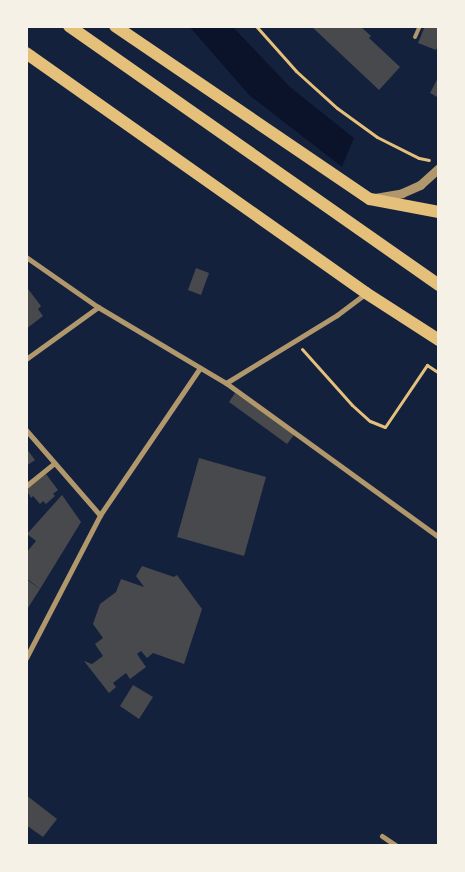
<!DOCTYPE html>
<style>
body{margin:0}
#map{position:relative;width:465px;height:872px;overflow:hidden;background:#14213d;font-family:Inter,sans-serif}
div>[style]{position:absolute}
.water>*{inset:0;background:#0b132b}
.building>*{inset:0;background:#48494c}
.path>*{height:3px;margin:-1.5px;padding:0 1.5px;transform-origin:1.5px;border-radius:1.5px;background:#e5c07b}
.service>*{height:4px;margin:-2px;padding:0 2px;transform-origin:2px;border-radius:2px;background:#b1986c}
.minor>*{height:5px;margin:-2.5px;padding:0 2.5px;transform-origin:2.5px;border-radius:2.5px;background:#b1986c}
.tertiary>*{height:9px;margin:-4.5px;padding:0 4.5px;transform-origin:4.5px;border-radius:4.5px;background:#b1986c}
.trunk>*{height:12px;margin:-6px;padding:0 6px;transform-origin:6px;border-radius:6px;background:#e5c07b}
span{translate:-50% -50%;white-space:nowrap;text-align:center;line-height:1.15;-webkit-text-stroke:4px #f6f1e7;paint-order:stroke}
.frame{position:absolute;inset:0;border:28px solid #f6f1e7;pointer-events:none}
</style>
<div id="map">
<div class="water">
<div style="clip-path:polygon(189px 26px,232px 26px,290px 87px,354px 138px,342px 167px,249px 95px)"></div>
</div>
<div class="building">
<div style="clip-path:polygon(311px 26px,360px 26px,371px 36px,369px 38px,400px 67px,379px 90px)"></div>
<div style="clip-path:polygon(425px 26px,439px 26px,439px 43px,436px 50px,418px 43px)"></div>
<div style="clip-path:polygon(439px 76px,439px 98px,430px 93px)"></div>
<div style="clip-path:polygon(196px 268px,209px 273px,201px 295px,188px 290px)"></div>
<div style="clip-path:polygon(28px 289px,41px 306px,38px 309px,43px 316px,26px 329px,26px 290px)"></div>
<div style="clip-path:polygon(235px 393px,294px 435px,287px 444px,229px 402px)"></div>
<div style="clip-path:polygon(26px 448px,35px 460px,26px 466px)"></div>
<div style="clip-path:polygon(199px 458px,266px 477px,244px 556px,177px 537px)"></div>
<div style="clip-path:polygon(46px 474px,58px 490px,53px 494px,55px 496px,46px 504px,43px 501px,40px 504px,33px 496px,31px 498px,26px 489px)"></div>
<div style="clip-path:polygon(62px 495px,81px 522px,40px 589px,26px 578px,26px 553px,36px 541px,27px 534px)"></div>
<div style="clip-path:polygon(142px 566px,174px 577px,177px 575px,202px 609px,184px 664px,153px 653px,147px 658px,141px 651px,137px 654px,146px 667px,130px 679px,126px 673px,113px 683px,116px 687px,109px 693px,84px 661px,92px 664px,103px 656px,95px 644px,103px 638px,93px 624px,100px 604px,116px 592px,121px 579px,144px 587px,136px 576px)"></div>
<div style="clip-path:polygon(26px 579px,40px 589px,26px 611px)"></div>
<div style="clip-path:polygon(133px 685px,153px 697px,139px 719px,120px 706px)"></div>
<div style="clip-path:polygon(26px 795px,57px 819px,43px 837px,26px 825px)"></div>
</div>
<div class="path">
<div style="left:256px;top:26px;width:60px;rotate:48.4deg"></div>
<div style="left:296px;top:71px;width:55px;rotate:42.1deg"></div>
<div style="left:337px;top:108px;width:49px;rotate:35.9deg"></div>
<div style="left:377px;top:137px;width:47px;rotate:26.6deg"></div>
<div style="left:419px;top:158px;width:10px;rotate:11deg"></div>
<div style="left:302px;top:349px;width:75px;rotate:48.2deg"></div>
<div style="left:352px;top:405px;width:24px;rotate:42deg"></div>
<div style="left:370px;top:421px;width:16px;rotate:22deg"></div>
<div style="left:385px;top:427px;width:75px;rotate:-55.9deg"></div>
<div style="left:427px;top:365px;width:14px;rotate:34deg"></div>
</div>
<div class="service">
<div style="left:415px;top:37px;width:12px;rotate:-66deg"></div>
</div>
<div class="minor">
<div style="left:26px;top:257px;width:88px;rotate:34.8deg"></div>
<div style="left:98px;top:307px;width:149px;rotate:30.7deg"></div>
<div style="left:226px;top:383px;width:263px;rotate:35.9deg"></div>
<div style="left:26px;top:359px;width:89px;rotate:-35.8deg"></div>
<div style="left:226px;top:383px;width:130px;rotate:-31.5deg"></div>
<div style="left:337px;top:315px;width:35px;rotate:-37deg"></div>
<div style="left:26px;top:430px;width:113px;rotate:49deg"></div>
<div style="left:26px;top:486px;width:36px;rotate:-39deg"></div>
<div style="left:26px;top:658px;width:161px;rotate:-62.6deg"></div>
<div style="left:100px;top:515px;width:178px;rotate:-55.8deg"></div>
<div style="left:382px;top:836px;width:18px;rotate:34deg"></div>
</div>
<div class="tertiary">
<div style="left:375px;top:198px;width:27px;rotate:-10deg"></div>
<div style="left:402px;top:193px;width:20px;rotate:-24deg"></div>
<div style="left:420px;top:185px;width:25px;rotate:-42deg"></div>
</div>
<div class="trunk">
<div style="left:69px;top:26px;width:452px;rotate:35deg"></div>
<div style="left:115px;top:26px;width:308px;rotate:34.2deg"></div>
<div style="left:370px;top:199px;width:70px;rotate:10.7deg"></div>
<div style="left:26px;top:53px;width:416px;rotate:35.2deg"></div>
<div style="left:366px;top:293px;width:87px;rotate:32.8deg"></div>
</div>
<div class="frame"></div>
</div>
